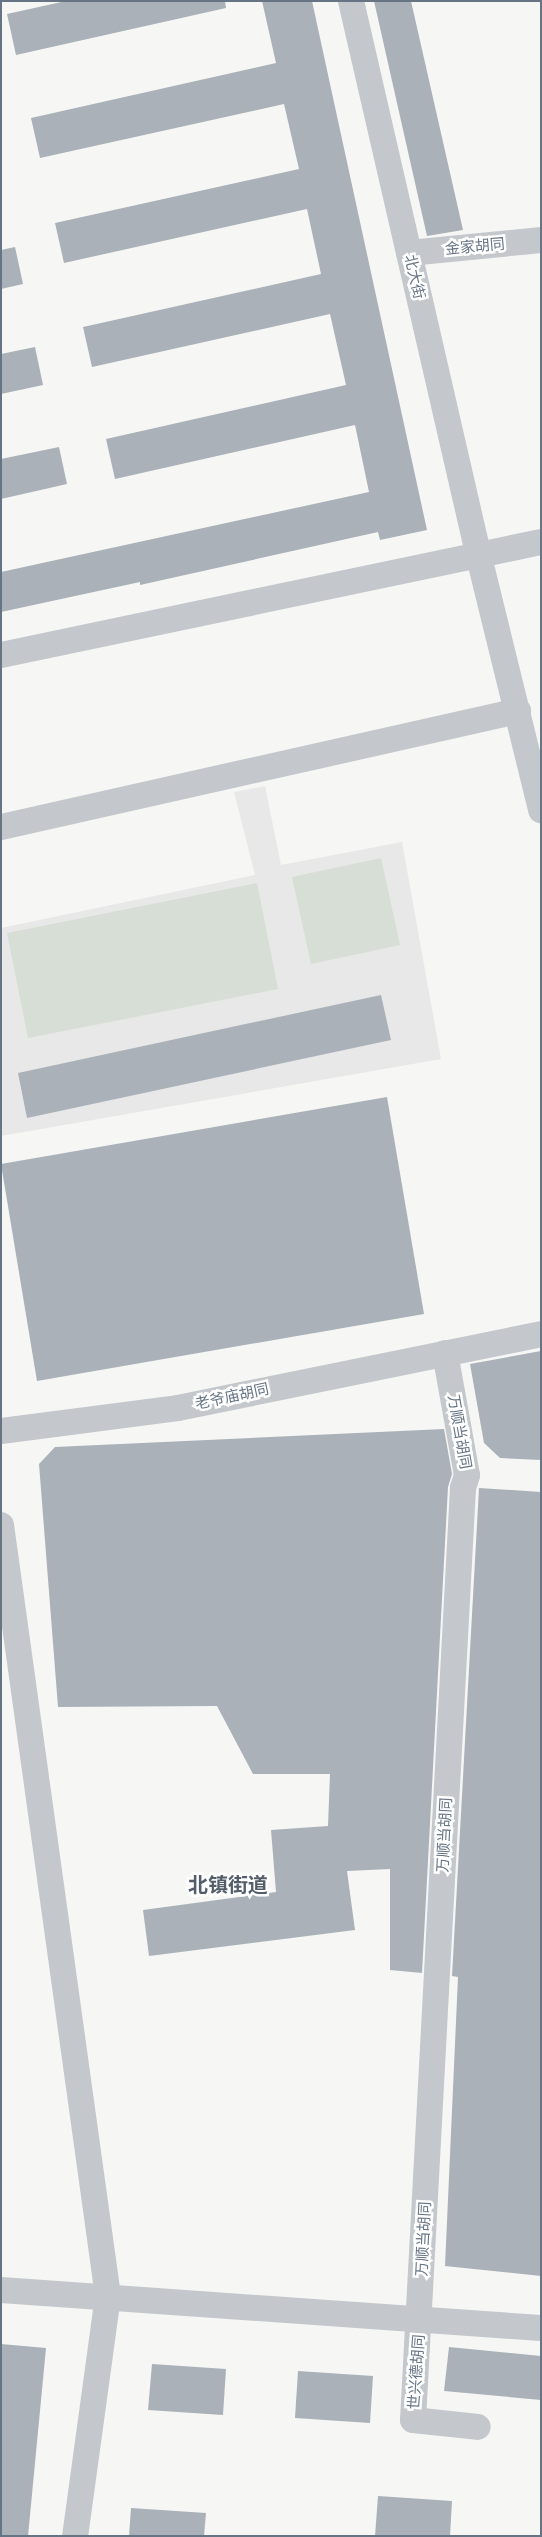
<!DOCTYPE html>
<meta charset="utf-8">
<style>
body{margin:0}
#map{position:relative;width:542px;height:2537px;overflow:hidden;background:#f6f7f4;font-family:Figtree,"Noto Sans SC",sans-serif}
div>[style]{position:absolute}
.built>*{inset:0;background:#e7e8e7}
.green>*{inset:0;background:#d7ded5}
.building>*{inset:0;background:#aab1b8}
.minor>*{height:26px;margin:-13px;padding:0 13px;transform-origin:13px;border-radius:13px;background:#c4c7cb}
span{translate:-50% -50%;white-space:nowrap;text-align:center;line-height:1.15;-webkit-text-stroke:5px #fff;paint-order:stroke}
.street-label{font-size:15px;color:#667484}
.district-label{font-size:20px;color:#545e6a;font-weight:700}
.frame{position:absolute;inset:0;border:2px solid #667484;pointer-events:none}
</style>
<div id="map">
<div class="built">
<div style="clip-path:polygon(265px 786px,281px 865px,402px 842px,441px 1059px,1px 1136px,1px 928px,255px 875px,234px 792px)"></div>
</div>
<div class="green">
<div style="clip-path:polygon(381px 858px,400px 945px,311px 964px,292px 877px)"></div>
<div style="clip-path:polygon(257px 883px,278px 989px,28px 1038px,7px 933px)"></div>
</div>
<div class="building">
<div style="clip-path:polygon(66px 1px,225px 1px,226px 8px,16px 55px,7px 14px)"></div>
<div style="clip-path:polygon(262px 1px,312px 1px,427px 530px,380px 540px,378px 532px,140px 585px,140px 582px,1px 612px,1px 572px,369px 492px,355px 425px,115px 479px,106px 439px,346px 385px,330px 314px,92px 367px,83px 327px,321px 274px,307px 209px,64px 263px,55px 223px,299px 169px,284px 104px,40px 158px,31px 118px,276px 63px)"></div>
<div style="clip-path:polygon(374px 1px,411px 1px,463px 230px,427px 236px)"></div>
<div style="clip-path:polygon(15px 247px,23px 284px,1px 289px,1px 250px)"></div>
<div style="clip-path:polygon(35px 347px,43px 385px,1px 394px,1px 354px)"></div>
<div style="clip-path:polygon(59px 447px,67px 484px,1px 499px,1px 459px)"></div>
<div style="clip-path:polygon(381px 995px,391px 1040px,27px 1118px,18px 1073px)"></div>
<div style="clip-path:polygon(387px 1097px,424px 1314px,37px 1381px,1px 1164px)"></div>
<div style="clip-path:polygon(541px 1351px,541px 1460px,500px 1458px,484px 1443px,470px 1364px)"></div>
<div style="clip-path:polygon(444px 1429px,452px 1474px,448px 1487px,422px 1973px,390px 1970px,390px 1869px,347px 1871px,355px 1930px,149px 1956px,143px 1910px,276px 1892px,271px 1830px,328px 1826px,330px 1774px,253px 1774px,217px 1706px,58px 1707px,39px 1464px,55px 1447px)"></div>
<div style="clip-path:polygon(479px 1488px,541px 1492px,541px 2276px,445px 2266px,458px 1977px,452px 1976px)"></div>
<div style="clip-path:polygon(1px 2344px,46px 2348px,28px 2536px,1px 2536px)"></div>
<div style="clip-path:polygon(449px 2347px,541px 2356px,541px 2400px,444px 2391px)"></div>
<div style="clip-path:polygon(152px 2364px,226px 2369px,223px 2415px,148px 2410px)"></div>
<div style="clip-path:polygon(298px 2371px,373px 2376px,370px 2423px,295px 2418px)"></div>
<div style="clip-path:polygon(378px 2496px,452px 2501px,450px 2536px,375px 2536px)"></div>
<div style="clip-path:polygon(131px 2508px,206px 2513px,204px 2536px,129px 2536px)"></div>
</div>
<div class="minor">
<div style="left:351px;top:1px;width:566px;rotate:77.04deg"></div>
<div style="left:478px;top:553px;width:265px;rotate:76.2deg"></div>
<div style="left:409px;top:253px;width:133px;rotate:-5.6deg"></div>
<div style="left:1px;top:655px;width:552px;rotate:-11.82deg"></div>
<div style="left:1px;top:827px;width:530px;rotate:-12.65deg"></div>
<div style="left:445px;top:1353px;width:124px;rotate:79.8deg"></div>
<div style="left:467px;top:1475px;width:14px;rotate:107deg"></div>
<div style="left:463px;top:1488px;width:933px;rotate:93.07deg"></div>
<div style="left:413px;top:2420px;width:65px;rotate:6.1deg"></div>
<div style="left:1px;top:1431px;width:178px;rotate:-7.4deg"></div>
<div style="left:178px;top:1408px;width:370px;rotate:-11.5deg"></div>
<div style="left:1px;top:1525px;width:778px;rotate:82.1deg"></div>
<div style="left:108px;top:2296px;width:242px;rotate:97.8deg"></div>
<div style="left:1px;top:2290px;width:541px;rotate:4.03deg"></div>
</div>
<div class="street-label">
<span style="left:475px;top:247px;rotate:-5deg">金家胡同</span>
<span style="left:414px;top:277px;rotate:77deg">北大街</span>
<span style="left:232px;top:1397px;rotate:-12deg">老爷庙胡同</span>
<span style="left:459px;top:1432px;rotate:80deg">万顺当胡同</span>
<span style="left:445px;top:1835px;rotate:-87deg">万顺当胡同</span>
<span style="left:424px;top:2239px;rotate:-87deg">万顺当胡同</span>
<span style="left:417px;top:2372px;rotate:-86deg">世兴德胡同</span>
</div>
<div class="district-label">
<span style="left:228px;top:1885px">北镇街道</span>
</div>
<div class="frame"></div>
</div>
